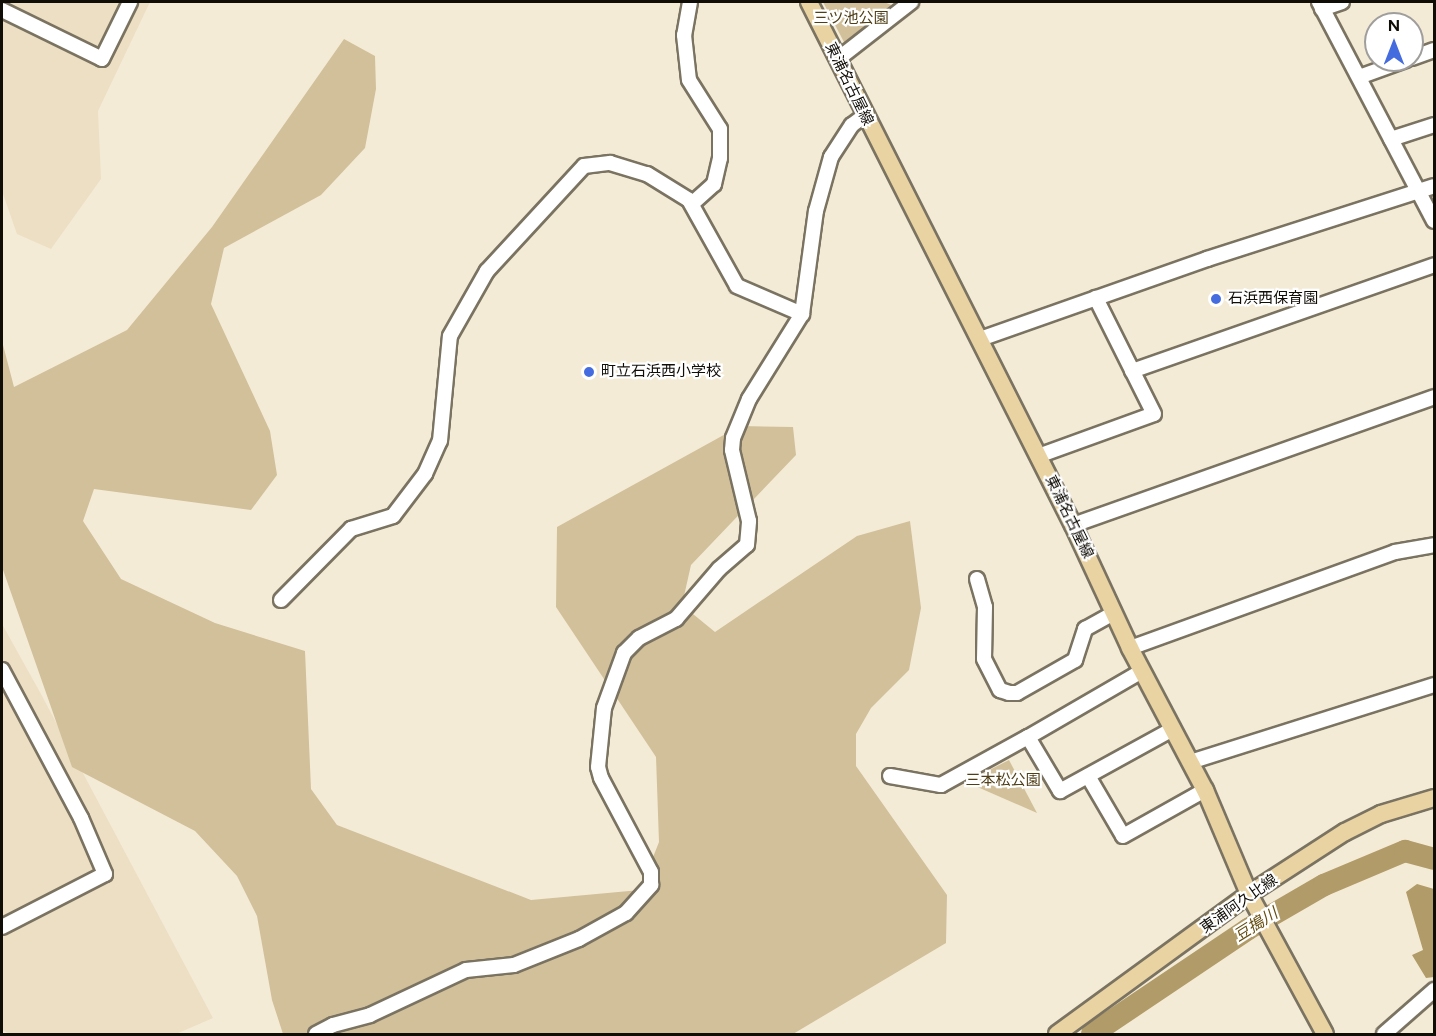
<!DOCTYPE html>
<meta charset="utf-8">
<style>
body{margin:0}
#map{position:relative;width:1436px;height:1036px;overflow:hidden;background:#f4ebd7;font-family:Figtree,"Noto Sans JP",sans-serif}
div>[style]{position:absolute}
.built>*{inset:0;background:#ecdfc4}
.green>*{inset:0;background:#d1c09a}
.water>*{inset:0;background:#b19b68}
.river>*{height:22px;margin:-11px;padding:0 11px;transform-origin:11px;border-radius:11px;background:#b19b68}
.roads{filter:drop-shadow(2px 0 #7b7361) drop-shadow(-2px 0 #7b7361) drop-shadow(0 2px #7b7361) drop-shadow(0 -2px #7b7361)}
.minor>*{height:14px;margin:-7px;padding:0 7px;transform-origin:7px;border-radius:7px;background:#fff}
.major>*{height:16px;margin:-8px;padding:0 8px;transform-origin:8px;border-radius:8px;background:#e9d3a2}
.dots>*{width:16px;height:16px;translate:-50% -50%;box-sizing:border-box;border:3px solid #fff;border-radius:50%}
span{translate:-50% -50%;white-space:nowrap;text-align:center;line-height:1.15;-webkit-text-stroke:4.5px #fff;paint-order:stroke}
.park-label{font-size:15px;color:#503f16}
.street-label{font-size:15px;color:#100d07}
.poi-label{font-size:15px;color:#100d07}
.left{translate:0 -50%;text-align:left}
.water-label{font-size:16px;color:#654d0f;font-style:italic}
.frame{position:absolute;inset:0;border:3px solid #100d07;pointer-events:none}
.north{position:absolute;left:1364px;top:12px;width:60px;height:60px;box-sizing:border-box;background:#fff;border:2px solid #9f9e9c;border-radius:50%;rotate:0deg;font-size:16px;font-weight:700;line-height:24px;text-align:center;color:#100d07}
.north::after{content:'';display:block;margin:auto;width:21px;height:27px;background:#456cdf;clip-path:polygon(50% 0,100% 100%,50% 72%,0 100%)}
</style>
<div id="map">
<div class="built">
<div style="clip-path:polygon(2px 2px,150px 2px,98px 111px,101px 179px,51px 249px,17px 234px,2px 191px)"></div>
<div style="clip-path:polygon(2px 624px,41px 694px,213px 1018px,176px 1034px,10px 1034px,2px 1030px)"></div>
</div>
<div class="green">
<div style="clip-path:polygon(823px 2px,884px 2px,894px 6px,845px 44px)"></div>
<div style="clip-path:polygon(344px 39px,375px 56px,376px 89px,365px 148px,321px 195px,224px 248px,211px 304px,270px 431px,277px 475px,251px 510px,94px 489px,83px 521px,121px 579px,215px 623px,305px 651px,311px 789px,337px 825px,531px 900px,640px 890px,659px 842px,656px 757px,556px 607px,557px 527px,740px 426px,793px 427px,796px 455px,691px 565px,682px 605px,715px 632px,857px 536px,910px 521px,921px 608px,909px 670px,871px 708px,856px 734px,856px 766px,947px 895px,946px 943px,793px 1034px,283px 1034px,272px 1000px,257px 916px,237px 876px,195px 831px,72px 767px,2px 567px,2px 341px,14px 387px,127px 330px,212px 227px)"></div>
<div style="clip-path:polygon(1009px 760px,1037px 813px,966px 782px)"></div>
</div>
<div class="water">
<div style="clip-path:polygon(1417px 884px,1434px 889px,1434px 977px,1426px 978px,1412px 955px,1423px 950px,1406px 892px)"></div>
</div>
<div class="river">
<div style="left:1092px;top:1034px;width:188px;rotate:-33.9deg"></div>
<div style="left:1248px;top:929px;width:88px;rotate:-30.1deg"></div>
<div style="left:1324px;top:885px;width:88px;rotate:-22.8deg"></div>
<div style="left:1405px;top:851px;width:30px;rotate:15deg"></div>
</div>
<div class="roads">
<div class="minor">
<div style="left:690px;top:2px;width:34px;rotate:100deg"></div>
<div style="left:684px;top:35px;width:45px;rotate:83.7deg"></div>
<div style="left:689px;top:80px;width:58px;rotate:57.7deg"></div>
<div style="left:720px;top:129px;width:29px;rotate:90deg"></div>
<div style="left:720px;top:158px;width:27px;rotate:103deg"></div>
<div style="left:714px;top:184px;width:30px;rotate:138deg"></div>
<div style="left:1319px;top:2px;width:247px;rotate:62.3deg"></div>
<div style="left:1322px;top:9px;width:21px;rotate:-19deg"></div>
<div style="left:2px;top:10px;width:111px;rotate:26.1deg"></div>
<div style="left:102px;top:59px;width:64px;rotate:-63.8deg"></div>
<div style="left:1412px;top:58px;width:23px;rotate:-20deg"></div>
<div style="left:838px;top:59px;width:93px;rotate:-38deg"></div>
<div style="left:1359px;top:77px;width:50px;rotate:-19.9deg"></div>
<div style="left:1391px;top:139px;width:45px;rotate:-18deg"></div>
<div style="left:980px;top:339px;width:241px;rotate:-19.4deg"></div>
<div style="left:1207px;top:259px;width:238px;rotate:-17.8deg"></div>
<div style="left:1132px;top:371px;width:320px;rotate:-19.3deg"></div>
<div style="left:1038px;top:456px;width:123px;rotate:-19.9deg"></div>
<div style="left:1154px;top:414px;width:130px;rotate:-116.6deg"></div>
<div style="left:1073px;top:525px;width:383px;rotate:-19.5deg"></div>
<div style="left:977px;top:579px;width:29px;rotate:74deg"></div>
<div style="left:985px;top:607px;width:52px;rotate:91.1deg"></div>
<div style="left:984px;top:659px;width:35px;rotate:63deg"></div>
<div style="left:1000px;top:690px;width:9px;rotate:18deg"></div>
<div style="left:1009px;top:693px;width:8px"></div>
<div style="left:1017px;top:693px;width:67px;rotate:-29.6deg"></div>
<div style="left:1075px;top:660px;width:33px;rotate:-72deg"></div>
<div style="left:1085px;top:629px;width:33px;rotate:-29deg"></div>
<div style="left:281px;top:600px;width:100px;rotate:-45.4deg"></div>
<div style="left:351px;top:529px;width:44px;rotate:-17.2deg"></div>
<div style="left:393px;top:516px;width:53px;rotate:-52.7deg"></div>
<div style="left:425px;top:474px;width:36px;rotate:-66deg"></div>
<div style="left:440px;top:441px;width:105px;rotate:-84.6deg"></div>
<div style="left:450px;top:336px;width:75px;rotate:-60.4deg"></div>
<div style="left:487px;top:271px;width:143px;rotate:-47.3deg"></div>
<div style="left:584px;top:166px;width:26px;rotate:-7deg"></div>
<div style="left:610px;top:163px;width:39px;rotate:17deg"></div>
<div style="left:647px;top:174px;width:49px;rotate:31.8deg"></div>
<div style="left:689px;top:200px;width:98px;rotate:60.8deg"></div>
<div style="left:737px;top:286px;width:71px;rotate:23.3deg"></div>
<div style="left:1130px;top:648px;width:282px;rotate:-19.9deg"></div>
<div style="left:1395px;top:552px;width:40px;rotate:-10deg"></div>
<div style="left:2px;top:670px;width:168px;rotate:61.9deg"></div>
<div style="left:81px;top:818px;width:61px;rotate:66.8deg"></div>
<div style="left:105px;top:874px;width:116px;rotate:152.8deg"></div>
<div style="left:1142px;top:671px;width:132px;rotate:149.9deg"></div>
<div style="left:1028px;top:737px;width:63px;rotate:59.3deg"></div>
<div style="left:1060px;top:791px;width:129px;rotate:-28.8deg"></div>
<div style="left:1190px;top:762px;width:256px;rotate:-17.5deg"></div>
<div style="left:890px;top:776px;width:52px;rotate:10deg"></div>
<div style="left:941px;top:785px;width:99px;rotate:-28.9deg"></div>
<div style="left:1088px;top:776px;width:69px;rotate:59.7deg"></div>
<div style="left:1123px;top:836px;width:94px;rotate:-29.3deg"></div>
<div style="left:316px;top:1034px;width:19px;rotate:-28deg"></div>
<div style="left:333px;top:1025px;width:38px;rotate:-15deg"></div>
<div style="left:370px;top:1015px;width:106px;rotate:-25.1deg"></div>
<div style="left:466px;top:970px;width:48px;rotate:-5.9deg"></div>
<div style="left:514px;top:965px;width:70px;rotate:-21.8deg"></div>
<div style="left:579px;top:939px;width:54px;rotate:-29deg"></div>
<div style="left:626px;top:913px;width:38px;rotate:-48deg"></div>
<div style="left:651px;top:885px;width:13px;rotate:-90deg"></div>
<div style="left:651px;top:872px;width:106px;rotate:-118deg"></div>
<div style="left:601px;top:778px;width:11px;rotate:-105deg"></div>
<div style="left:598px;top:767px;width:59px;rotate:-84.2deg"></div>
<div style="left:604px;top:708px;width:59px;rotate:-70deg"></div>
<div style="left:624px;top:653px;width:21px;rotate:-45deg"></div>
<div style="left:639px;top:638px;width:42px;rotate:-27.2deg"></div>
<div style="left:676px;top:619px;width:66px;rotate:-49.3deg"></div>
<div style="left:719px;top:569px;width:37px;rotate:-41deg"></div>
<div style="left:747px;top:545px;width:24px;rotate:-85deg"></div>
<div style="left:749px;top:521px;width:73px;rotate:-103.5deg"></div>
<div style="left:732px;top:450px;width:12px;rotate:-85deg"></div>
<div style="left:733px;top:438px;width:42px;rotate:-67.7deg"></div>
<div style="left:749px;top:399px;width:100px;rotate:-58.1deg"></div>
<div style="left:802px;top:314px;width:104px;rotate:-82.3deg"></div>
<div style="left:816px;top:211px;width:56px;rotate:-74.5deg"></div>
<div style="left:831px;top:157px;width:38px;rotate:-57deg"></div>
<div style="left:852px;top:125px;width:15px;rotate:-37deg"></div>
<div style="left:1384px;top:1034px;width:67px;rotate:-41.3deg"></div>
</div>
<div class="major">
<div style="left:809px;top:2px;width:586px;rotate:63.22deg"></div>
<div style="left:1073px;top:525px;width:136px;rotate:65.1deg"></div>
<div style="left:1130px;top:648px;width:161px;rotate:62.2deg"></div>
<div style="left:1205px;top:790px;width:113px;rotate:67.1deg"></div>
<div style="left:1249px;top:894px;width:159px;rotate:61.5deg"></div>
<div style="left:1057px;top:1034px;width:238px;rotate:-36.1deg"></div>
<div style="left:1249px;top:894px;width:114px;rotate:-32.9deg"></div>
<div style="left:1345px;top:832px;width:40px;rotate:-26.6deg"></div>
<div style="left:1381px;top:814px;width:55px;rotate:-16.8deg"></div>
</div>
</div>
<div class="dots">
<div style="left:1216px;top:299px;background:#456cdf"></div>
<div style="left:589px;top:372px;background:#456cdf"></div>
</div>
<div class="park-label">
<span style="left:851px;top:19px">三ツ池公園</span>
<span style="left:1003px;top:781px">三本松公園</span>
</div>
<div class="street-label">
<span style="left:849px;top:84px;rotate:64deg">東浦名古屋線</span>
<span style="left:1069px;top:517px;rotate:64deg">東浦名古屋線</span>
<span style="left:1239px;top:904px;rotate:-35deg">東浦阿久比線</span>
</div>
<div class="poi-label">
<span class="left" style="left:1228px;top:299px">石浜西保育園</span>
<span class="left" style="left:601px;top:372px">町立石浜西小学校</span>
</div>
<div class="water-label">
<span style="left:1256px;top:925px;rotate:-32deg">豆搗川</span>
</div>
<div class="frame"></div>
<div class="north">N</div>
</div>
